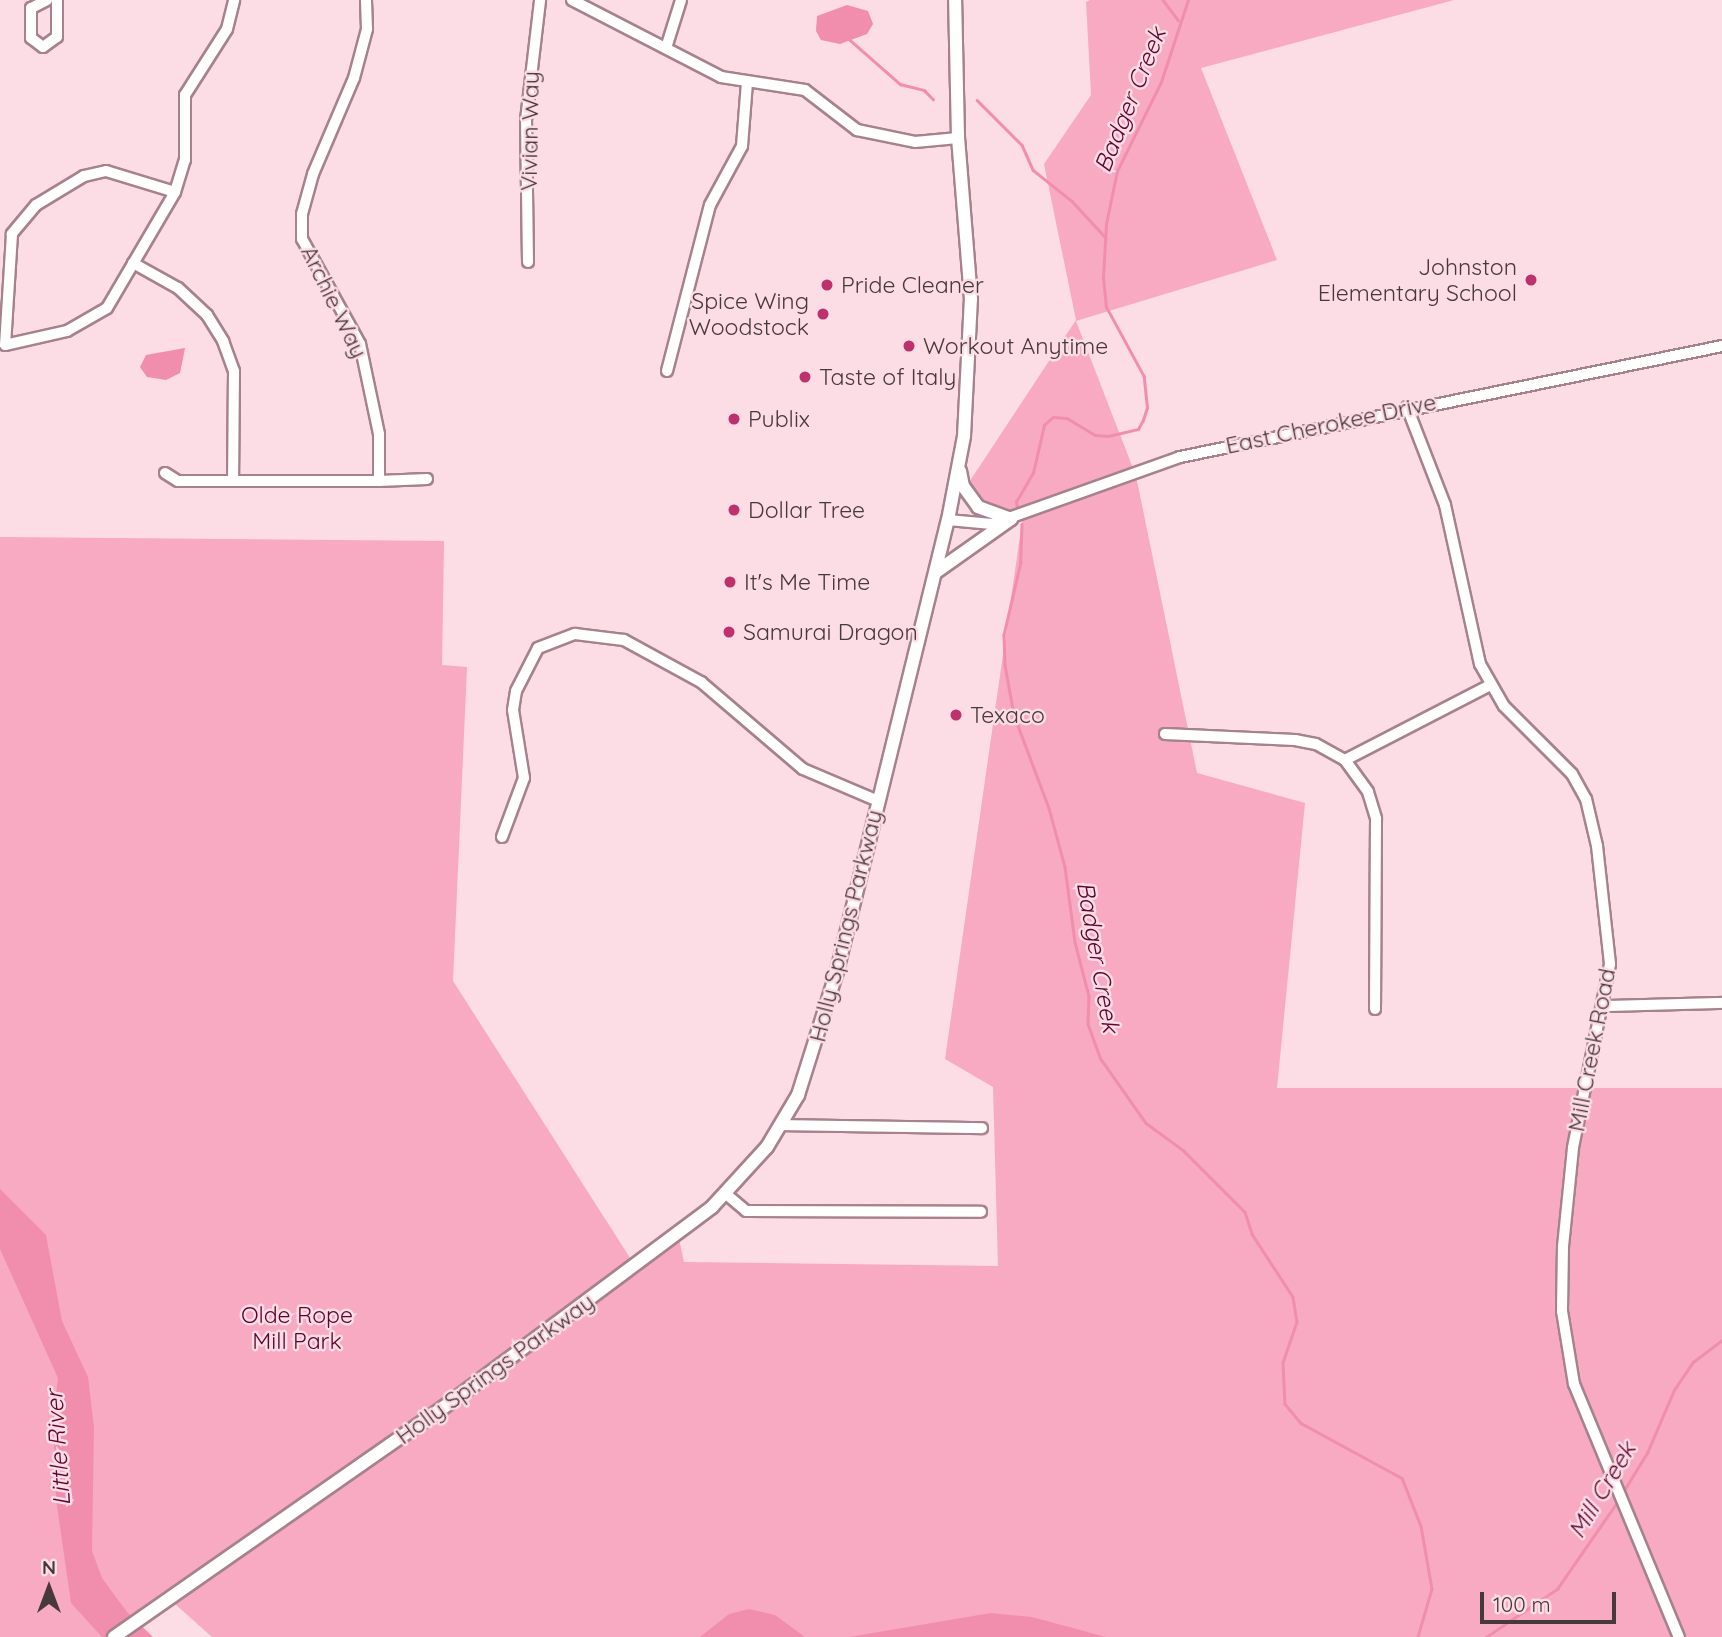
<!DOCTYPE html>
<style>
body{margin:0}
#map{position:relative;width:1722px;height:1637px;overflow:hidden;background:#fcdce5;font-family:Quicksand,sans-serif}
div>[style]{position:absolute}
.green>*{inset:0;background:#f7aac1}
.water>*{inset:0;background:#f18ead}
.stream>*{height:2.5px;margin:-1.25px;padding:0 1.25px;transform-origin:1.25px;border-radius:1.25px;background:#f18ead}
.roads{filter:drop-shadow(2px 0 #a6828c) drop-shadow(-2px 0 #a6828c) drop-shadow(0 2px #a6828c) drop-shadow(0 -2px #a6828c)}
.minor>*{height:10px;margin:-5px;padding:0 5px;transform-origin:5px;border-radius:5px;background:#fff}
.major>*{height:12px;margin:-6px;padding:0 6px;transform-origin:6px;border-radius:6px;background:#fff}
.dots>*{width:19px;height:19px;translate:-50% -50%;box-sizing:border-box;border:4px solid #fcdce5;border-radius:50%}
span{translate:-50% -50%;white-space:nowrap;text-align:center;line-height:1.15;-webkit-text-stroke:5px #fcdce5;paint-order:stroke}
.street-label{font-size:23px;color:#47383c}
.poi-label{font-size:23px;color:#47383c}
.right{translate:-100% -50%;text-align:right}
.left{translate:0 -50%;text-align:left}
.park-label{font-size:23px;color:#5d032e}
.water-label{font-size:24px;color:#5e042f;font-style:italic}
.north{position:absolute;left:14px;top:1553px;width:70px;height:70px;-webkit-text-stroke:5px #fcdce5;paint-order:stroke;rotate:0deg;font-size:19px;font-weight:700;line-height:28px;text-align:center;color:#47383c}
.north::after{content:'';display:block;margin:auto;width:24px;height:32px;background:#47383c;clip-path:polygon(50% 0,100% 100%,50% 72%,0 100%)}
.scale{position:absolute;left:1480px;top:1592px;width:136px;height:32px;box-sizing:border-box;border:4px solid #47383c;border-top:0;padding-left:9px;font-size:21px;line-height:24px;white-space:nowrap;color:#47383c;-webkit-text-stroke:5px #fcdce5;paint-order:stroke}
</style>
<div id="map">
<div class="green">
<div style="clip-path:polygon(1090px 0,1454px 0,1201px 68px,1277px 260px,1076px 321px,1136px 476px,1197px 773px,1305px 803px,1277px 1088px,1722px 1088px,1722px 1637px,212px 1637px,166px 1596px,107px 1637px,0 1637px,0 537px,444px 541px,442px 665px,467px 667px,453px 981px,632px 1261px,679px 1239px,684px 1262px,998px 1266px,993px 1087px,945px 1059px,1022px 522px,964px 490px,1076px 320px,1044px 164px,1091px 95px,1086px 2px)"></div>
</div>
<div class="water">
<div style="clip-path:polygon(847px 5px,868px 11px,873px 24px,867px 34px,840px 44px,821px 40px,816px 31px,817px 16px)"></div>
<div style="clip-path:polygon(185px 348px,180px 373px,166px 380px,147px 377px,140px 367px,146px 355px)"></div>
<div style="clip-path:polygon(0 1189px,46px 1235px,62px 1321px,88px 1377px,94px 1427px,92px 1551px,102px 1578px,127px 1612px,153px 1637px,102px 1637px,71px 1603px,56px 1499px,53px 1418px,58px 1378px,0 1249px)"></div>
<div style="clip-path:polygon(749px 1609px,775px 1615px,805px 1637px,700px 1637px,729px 1614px)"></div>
<div style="clip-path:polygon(991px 1613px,1032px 1617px,1106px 1637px,849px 1637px)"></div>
</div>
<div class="stream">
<div style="left:1163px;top:0;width:25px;rotate:53deg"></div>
<div style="left:850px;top:40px;width:67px;rotate:41.3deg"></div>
<div style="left:900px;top:84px;width:25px;rotate:14deg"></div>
<div style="left:924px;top:90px;width:13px;rotate:45deg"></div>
<div style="left:977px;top:100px;width:64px;rotate:45deg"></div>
<div style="left:1022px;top:145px;width:27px;rotate:66deg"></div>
<div style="left:1033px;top:170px;width:50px;rotate:38.5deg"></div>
<div style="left:1072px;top:201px;width:50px;rotate:47.4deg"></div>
<div style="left:1017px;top:508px;width:6px;rotate:-99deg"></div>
<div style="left:1016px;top:502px;width:34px;rotate:-60deg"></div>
<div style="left:1033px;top:473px;width:49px;rotate:-77.1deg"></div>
<div style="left:1044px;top:425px;width:12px;rotate:-42deg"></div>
<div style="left:1053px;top:417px;width:14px;rotate:4deg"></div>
<div style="left:1067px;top:418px;width:33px;rotate:31deg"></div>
<div style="left:1095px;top:435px;width:13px;rotate:4deg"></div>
<div style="left:1108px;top:436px;width:31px;rotate:-13deg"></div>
<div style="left:1138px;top:429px;width:10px;rotate:-61deg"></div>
<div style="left:1143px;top:420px;width:13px;rotate:-72deg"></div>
<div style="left:1147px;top:408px;width:31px;rotate:-96deg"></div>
<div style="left:1144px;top:377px;width:80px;rotate:-118.5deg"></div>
<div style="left:1106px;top:307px;width:29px;rotate:-96deg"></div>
<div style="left:1103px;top:278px;width:54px;rotate:-86.8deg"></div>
<div style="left:1106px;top:224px;width:54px;rotate:-78.3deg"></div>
<div style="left:1117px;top:171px;width:99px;rotate:-63.7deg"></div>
<div style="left:1161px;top:82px;width:86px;rotate:-71.8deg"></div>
<div style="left:1022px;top:524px;width:38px;rotate:92deg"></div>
<div style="left:1021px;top:562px;width:75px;rotate:103.1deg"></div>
<div style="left:1004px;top:635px;width:30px;rotate:88deg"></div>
<div style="left:1005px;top:665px;width:51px;rotate:79.8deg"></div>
<div style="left:1014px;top:715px;width:99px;rotate:69.4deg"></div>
<div style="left:1049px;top:808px;width:61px;rotate:74.8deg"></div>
<div style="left:1065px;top:867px;width:76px;rotate:82.4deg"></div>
<div style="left:1075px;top:942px;width:56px;rotate:75.5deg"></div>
<div style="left:1089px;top:996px;width:28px;rotate:92deg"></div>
<div style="left:1088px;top:1024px;width:37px;rotate:70deg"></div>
<div style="left:1101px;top:1059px;width:78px;rotate:54.9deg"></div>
<div style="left:1146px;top:1123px;width:46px;rotate:36.1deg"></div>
<div style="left:1183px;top:1150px;width:88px;rotate:45deg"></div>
<div style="left:1245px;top:1212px;width:23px;rotate:72deg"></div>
<div style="left:1252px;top:1234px;width:75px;rotate:56.9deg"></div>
<div style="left:1293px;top:1297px;width:25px;rotate:81deg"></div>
<div style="left:1297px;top:1322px;width:43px;rotate:108.9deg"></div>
<div style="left:1283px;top:1363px;width:41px;rotate:87.2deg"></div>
<div style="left:1285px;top:1404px;width:25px;rotate:50deg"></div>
<div style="left:1301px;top:1423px;width:115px;rotate:28.6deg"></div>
<div style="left:1402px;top:1478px;width:52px;rotate:68.4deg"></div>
<div style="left:1421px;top:1526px;width:64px;rotate:80.1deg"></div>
<div style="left:1432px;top:1589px;width:50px;rotate:106.3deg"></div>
<div style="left:1623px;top:1492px;width:46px;rotate:-58.4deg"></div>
<div style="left:1647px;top:1453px;width:69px;rotate:-66.8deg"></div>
<div style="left:1674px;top:1390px;width:34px;rotate:-56deg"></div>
<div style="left:1693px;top:1362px;width:36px;rotate:-37deg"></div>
<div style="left:1486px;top:1637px;width:86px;rotate:-34.1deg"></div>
<div style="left:1557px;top:1589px;width:107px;rotate:-55.3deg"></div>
</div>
<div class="roads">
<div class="minor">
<div style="left:47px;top:0;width:18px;rotate:153deg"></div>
<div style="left:31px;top:8px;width:30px;rotate:90deg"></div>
<div style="left:31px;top:38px;width:15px;rotate:37deg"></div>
<div style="left:43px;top:47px;width:17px;rotate:-36deg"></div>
<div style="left:57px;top:37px;width:37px;rotate:-90deg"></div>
<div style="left:572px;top:0;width:168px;rotate:27.3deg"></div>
<div style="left:721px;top:77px;width:85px;rotate:8.8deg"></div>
<div style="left:805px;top:90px;width:66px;rotate:37.6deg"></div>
<div style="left:857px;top:130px;width:59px;rotate:11.7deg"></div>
<div style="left:915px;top:142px;width:43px;rotate:-5.3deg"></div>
<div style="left:666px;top:48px;width:50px;rotate:-72.6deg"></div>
<div style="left:175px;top:192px;width:72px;rotate:-163.1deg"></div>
<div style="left:106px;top:171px;width:23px;rotate:167deg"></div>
<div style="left:84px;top:176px;width:56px;rotate:148.9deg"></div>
<div style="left:36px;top:205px;width:38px;rotate:130deg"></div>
<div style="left:12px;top:234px;width:111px;rotate:93.6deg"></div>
<div style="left:5px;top:345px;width:64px;rotate:-12.7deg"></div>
<div style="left:67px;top:331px;width:46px;rotate:-29.9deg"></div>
<div style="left:107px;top:308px;width:134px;rotate:-59.6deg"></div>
<div style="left:175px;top:192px;width:34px;rotate:-73deg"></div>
<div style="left:185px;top:160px;width:65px;rotate:-90deg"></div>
<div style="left:185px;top:95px;width:78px;rotate:-57.5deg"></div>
<div style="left:227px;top:29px;width:30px;rotate:-76deg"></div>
<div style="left:528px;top:262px;width:142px;rotate:-90.8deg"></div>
<div style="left:526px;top:120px;width:121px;rotate:-83.3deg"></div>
<div style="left:133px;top:263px;width:51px;rotate:29.1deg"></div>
<div style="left:178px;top:288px;width:40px;rotate:43deg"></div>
<div style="left:207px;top:315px;width:31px;rotate:58deg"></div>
<div style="left:223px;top:341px;width:32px;rotate:70deg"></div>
<div style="left:234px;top:371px;width:110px;rotate:90.5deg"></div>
<div style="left:667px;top:371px;width:171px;rotate:-75.5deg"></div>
<div style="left:710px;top:205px;width:67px;rotate:-61.5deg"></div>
<div style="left:742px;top:146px;width:63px;rotate:-85.5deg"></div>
<div style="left:1407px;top:407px;width:105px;rotate:68.8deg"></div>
<div style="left:1445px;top:505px;width:163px;rotate:77.6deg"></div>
<div style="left:1480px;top:664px;width:48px;rotate:60.3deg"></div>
<div style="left:1504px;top:706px;width:96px;rotate:45deg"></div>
<div style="left:1572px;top:774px;width:29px;rotate:61deg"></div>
<div style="left:1586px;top:799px;width:48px;rotate:76.8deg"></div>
<div style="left:1597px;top:846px;width:119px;rotate:83.7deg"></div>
<div style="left:1610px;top:964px;width:188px;rotate:101.4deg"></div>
<div style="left:1573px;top:1148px;width:99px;rotate:95.8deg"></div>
<div style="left:1563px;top:1246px;width:65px;rotate:90.9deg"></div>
<div style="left:1562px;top:1311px;width:74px;rotate:80.7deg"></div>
<div style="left:1574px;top:1384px;width:274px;rotate:67.5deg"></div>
<div style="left:165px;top:473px;width:15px;rotate:32deg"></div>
<div style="left:178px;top:481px;width:201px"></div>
<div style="left:379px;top:481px;width:47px;rotate:-90deg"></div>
<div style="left:379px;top:434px;width:92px;rotate:-101.9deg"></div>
<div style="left:360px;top:344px;width:120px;rotate:-118.9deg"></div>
<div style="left:302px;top:239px;width:25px;rotate:-90deg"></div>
<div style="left:302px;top:214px;width:41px;rotate:-74.6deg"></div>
<div style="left:313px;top:174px;width:104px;rotate:-66.9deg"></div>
<div style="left:354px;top:78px;width:51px;rotate:-75.1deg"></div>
<div style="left:367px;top:29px;width:29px;rotate:-92deg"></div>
<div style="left:379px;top:481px;width:48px;rotate:-2.4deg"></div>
<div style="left:948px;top:520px;width:44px;rotate:5.2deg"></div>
<div style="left:992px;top:524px;width:200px;rotate:-19.6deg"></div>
<div style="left:1180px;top:457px;width:553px;rotate:-11.57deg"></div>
<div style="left:1165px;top:734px;width:130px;rotate:2.6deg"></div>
<div style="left:1295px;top:740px;width:21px;rotate:11deg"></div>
<div style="left:1316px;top:744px;width:33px;rotate:29deg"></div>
<div style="left:1345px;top:760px;width:163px;rotate:-27.3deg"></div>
<div style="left:1345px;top:760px;width:39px;rotate:54deg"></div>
<div style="left:1368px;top:792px;width:28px;rotate:73deg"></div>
<div style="left:1376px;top:819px;width:190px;rotate:90.3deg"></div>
<div style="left:502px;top:837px;width:63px;rotate:-69.6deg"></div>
<div style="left:524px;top:778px;width:69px;rotate:-99.2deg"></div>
<div style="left:513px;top:710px;width:19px;rotate:-81deg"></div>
<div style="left:516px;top:691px;width:48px;rotate:-62.9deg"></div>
<div style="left:538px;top:648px;width:40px;rotate:-21deg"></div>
<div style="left:575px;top:634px;width:49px;rotate:7deg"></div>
<div style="left:624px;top:640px;width:88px;rotate:28.6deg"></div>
<div style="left:701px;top:682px;width:134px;rotate:40.5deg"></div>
<div style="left:803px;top:769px;width:82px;rotate:23.1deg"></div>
<div style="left:1604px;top:1006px;width:118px;rotate:-1.5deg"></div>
<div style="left:782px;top:1125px;width:200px;rotate:0.9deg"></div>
<div style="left:726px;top:1194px;width:26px;rotate:40deg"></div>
<div style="left:746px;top:1211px;width:235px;rotate:0.2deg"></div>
</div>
<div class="major">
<div style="left:960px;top:471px;width:15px;rotate:79deg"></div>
<div style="left:963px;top:486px;width:26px;rotate:54deg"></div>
<div style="left:978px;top:507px;width:35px;rotate:20deg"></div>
<div style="left:936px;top:572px;width:92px;rotate:-35.2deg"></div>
<div style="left:114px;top:1637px;width:402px;rotate:-34.9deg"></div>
<div style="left:444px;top:1407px;width:334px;rotate:-36.7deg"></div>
<div style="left:712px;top:1207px;width:81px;rotate:-47.5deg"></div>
<div style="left:767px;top:1147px;width:61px;rotate:-59.2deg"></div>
<div style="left:798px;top:1095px;width:130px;rotate:-72.5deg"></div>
<div style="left:837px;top:971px;width:464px;rotate:-76.2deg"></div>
<div style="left:948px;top:520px;width:86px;rotate:-79.2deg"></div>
<div style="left:964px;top:436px;width:137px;rotate:-87.1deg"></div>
<div style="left:971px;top:299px;width:162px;rotate:-94.6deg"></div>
<div style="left:958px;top:138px;width:138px;rotate:-91.2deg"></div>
</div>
</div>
<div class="dots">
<div style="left:1531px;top:280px;background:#bd326c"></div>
<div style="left:827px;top:285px;background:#bd326c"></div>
<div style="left:823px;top:314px;background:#bd326c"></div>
<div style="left:909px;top:346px;background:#bd326c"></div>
<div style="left:805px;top:377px;background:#bd326c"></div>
<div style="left:734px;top:419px;background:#bd326c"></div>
<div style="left:734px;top:510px;background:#bd326c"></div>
<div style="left:730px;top:582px;background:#bd326c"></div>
<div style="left:729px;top:632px;background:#bd326c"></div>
<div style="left:956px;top:715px;background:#bd326c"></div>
</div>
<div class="street-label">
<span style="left:530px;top:131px;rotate:-89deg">Vivian Way</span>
<span style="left:334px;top:302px;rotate:64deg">Archie Way</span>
<span style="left:1331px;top:424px;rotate:-12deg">East Cherokee Drive</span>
<span style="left:846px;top:926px;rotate:-76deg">Holly Springs Parkway</span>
<span style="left:1592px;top:1050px;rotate:-79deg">Mill Creek Road</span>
<span style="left:495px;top:1369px;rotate:-36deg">Holly Springs Parkway</span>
</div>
<div class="poi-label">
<span class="right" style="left:1517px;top:280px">Johnston<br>Elementary School</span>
<span class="left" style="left:841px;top:285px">Pride Cleaner</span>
<span class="right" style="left:809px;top:314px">Spice Wing<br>Woodstock</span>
<span class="left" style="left:923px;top:346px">Workout Anytime</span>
<span class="left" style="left:819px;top:377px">Taste of Italy</span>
<span class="left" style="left:748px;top:419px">Publix</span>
<span class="left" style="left:748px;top:510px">Dollar Tree</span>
<span class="left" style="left:744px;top:582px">It's Me Time</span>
<span class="left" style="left:743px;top:632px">Samurai Dragon</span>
<span class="left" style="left:970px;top:715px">Texaco</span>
</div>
<div class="park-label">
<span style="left:297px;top:1328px">Olde Rope<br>Mill Park</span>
</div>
<div class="water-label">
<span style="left:1130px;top:100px;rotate:-68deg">Badger Creek</span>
<span style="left:1098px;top:957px;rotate:80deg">Badger Creek</span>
<span style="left:58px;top:1448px;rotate:-94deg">Little River</span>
<span style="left:1602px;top:1490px;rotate:-59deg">Mill Creek</span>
</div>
<div class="north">N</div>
<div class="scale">100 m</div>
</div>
